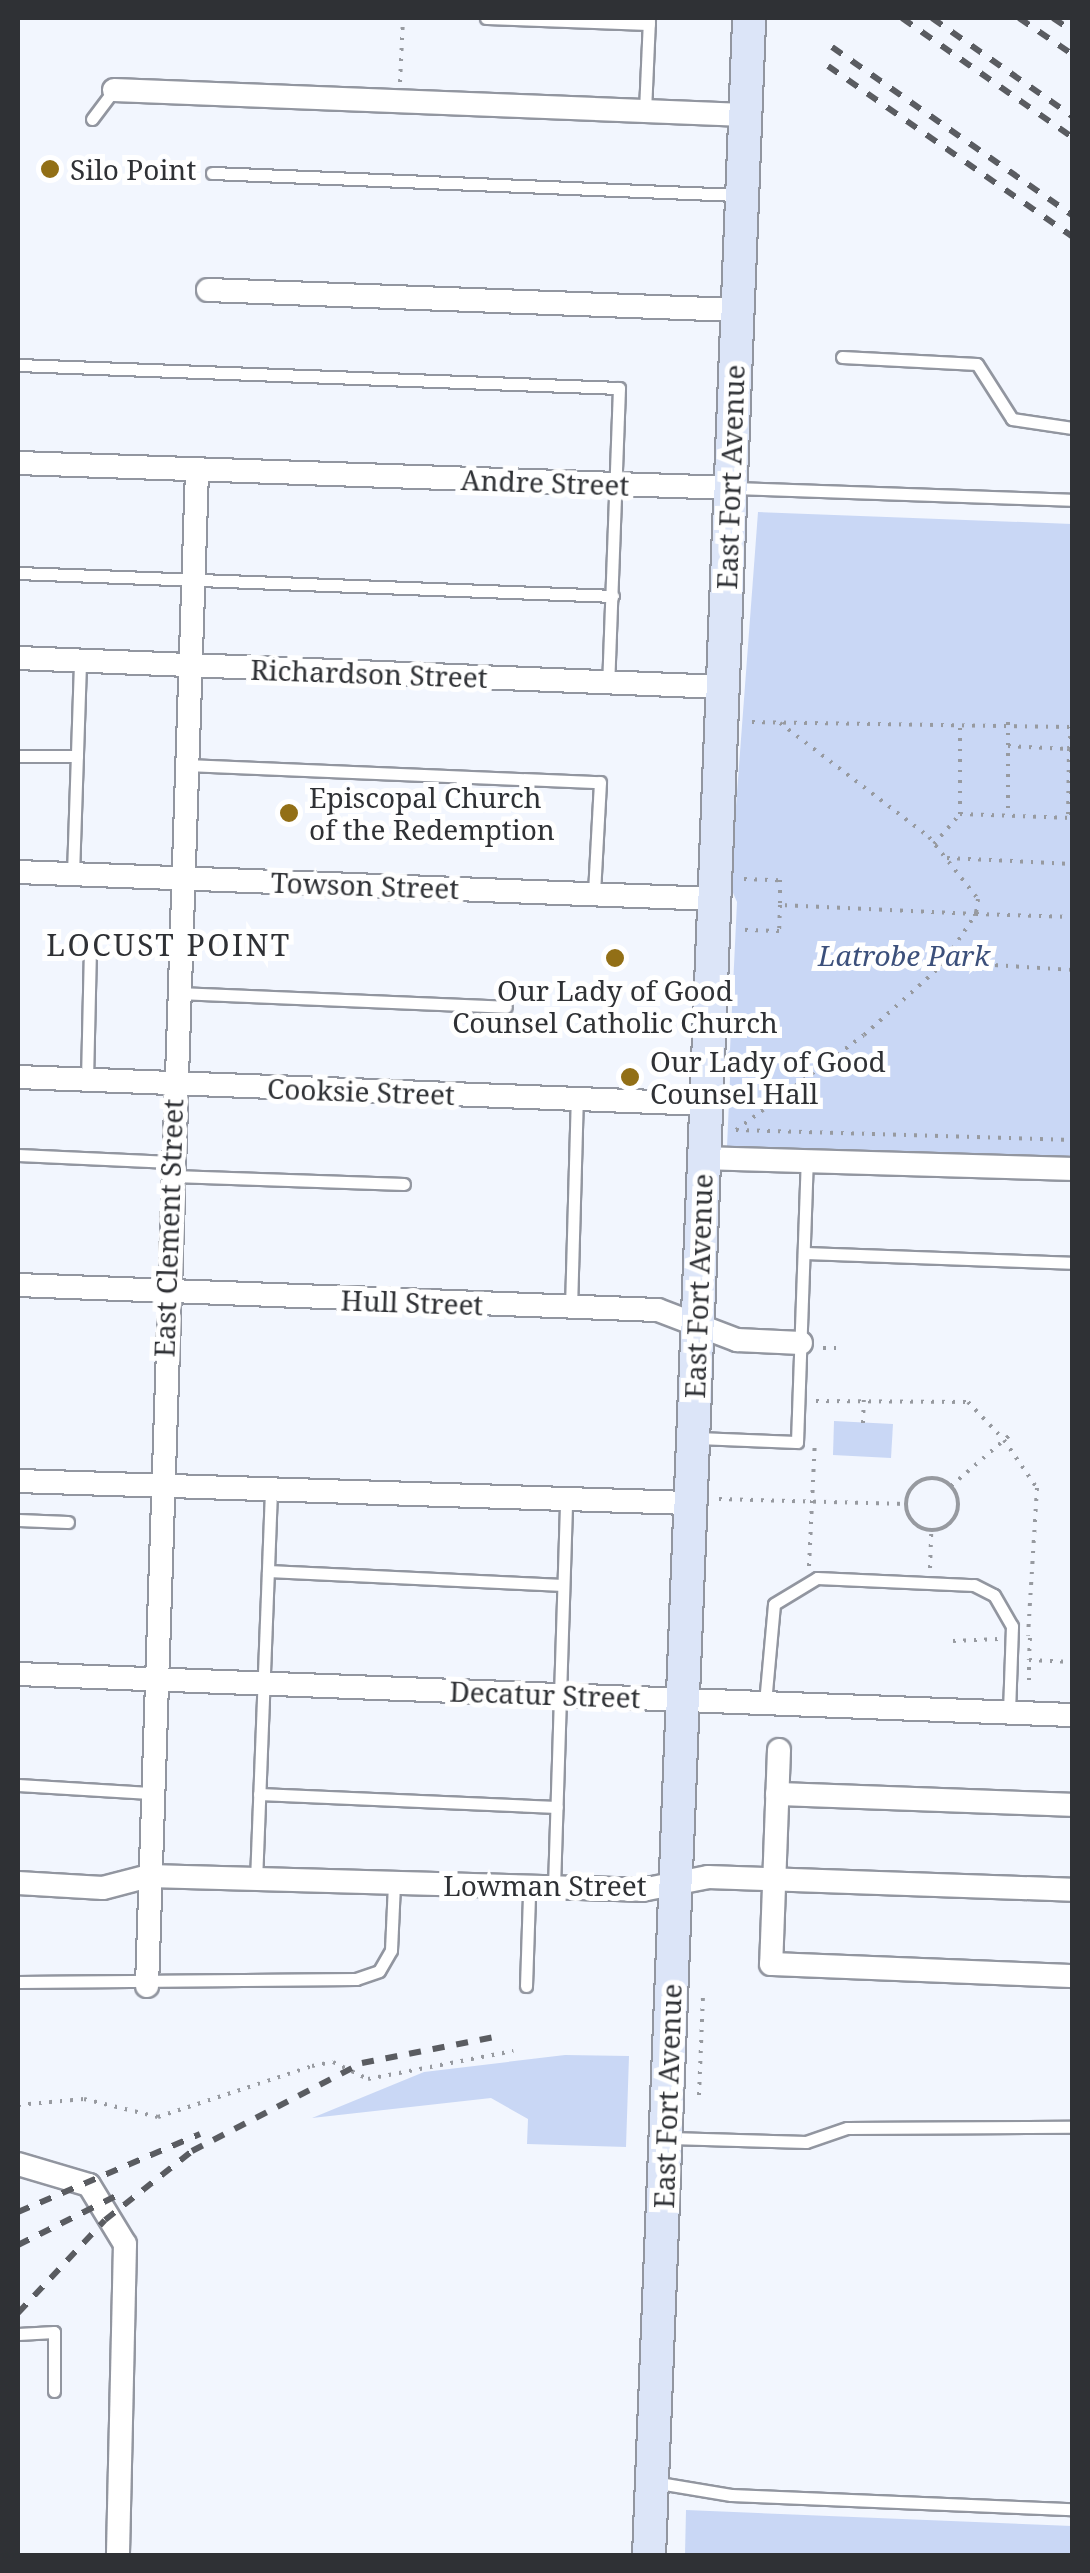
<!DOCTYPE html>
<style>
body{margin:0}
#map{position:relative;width:1090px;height:2573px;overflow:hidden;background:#f2f6fe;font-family:"Noto Serif",serif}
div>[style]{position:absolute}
.green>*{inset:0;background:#c9d7f5}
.path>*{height:4px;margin-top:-2px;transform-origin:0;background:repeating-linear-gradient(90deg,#979aa0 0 2.5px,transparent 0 10.5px)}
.path>.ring{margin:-2px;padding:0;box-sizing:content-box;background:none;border:4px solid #979aa0;border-radius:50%}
.roads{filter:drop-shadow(2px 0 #9296a0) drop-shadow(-2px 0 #9296a0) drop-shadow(0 2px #9296a0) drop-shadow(0 -2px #9296a0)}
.lane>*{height:11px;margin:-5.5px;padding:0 5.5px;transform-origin:5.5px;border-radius:5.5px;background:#fff}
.street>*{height:22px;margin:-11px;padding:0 11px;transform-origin:11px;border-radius:11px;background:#fff}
.secondary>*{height:32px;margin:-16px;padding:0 16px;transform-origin:16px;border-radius:16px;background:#dce5f8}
.rail>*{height:6px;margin-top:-3px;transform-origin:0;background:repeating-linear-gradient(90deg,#5a5c61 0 12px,transparent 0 24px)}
.dots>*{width:28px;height:28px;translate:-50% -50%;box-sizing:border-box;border:5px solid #fff;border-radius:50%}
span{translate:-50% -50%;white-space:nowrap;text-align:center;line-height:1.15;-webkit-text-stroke:10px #fff;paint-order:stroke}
.poi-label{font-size:28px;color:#2f3135}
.left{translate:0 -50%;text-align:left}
.street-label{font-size:28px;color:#2f3135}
.park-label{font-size:28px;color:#3c507b;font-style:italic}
.neighbourhood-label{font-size:30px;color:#2f3135;letter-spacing:2.5px}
.frame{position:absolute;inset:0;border:20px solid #2f3135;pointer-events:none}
</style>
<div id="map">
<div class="green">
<div style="clip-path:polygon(758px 512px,1072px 524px,1072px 1162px,844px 1174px,727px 1147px,730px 1078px,721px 1062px,730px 1050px,737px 902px,730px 886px)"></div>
<div style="clip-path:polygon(834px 1421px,893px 1424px,891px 1458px,833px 1455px)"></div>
<div style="clip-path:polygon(565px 2055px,629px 2056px,626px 2147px,527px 2144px,528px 2119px,491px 2098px,312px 2118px,424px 2072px)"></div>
<div style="clip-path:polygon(686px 2510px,1072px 2526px,1072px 2555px,685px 2555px)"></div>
</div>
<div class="path">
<div style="left:400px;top:82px;width:64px;rotate:-87.3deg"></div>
<div style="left:752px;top:722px;width:320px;rotate:0.9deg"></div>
<div style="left:1008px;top:722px;width:93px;rotate:90deg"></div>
<div style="left:780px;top:723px;width:188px;rotate:37.4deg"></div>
<div style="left:929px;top:837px;width:79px;rotate:51.7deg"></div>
<div style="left:978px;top:899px;width:15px;rotate:98deg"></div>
<div style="left:976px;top:914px;width:96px;rotate:1.8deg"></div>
<div style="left:1008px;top:746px;width:61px;rotate:2.8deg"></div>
<div style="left:1069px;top:749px;width:68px;rotate:90.8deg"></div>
<div style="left:1069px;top:749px;width:22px;rotate:-85deg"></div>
<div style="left:960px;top:814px;width:94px;rotate:-90deg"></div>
<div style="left:934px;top:844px;width:40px;rotate:-49deg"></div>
<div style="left:960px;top:814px;width:112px;rotate:2deg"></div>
<div style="left:947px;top:858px;width:125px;rotate:2.7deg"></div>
<div style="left:744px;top:879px;width:36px;rotate:2deg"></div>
<div style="left:780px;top:880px;width:25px;rotate:90deg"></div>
<div style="left:943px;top:962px;width:129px;rotate:3.5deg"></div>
<div style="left:736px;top:1130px;width:159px;rotate:-36.6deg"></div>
<div style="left:864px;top:1035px;width:103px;rotate:-41.9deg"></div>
<div style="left:941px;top:966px;width:63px;rotate:-56.1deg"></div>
<div style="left:976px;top:914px;width:196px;rotate:-177.4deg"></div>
<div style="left:780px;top:905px;width:26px;rotate:92deg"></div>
<div style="left:779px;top:931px;width:38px;rotate:-178deg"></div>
<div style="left:736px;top:1130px;width:336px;rotate:1.7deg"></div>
<div style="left:823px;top:1348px;width:15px"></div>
<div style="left:816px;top:1401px;width:152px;rotate:0.4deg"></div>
<div style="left:968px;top:1402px;width:52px;rotate:46.5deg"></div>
<div style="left:1004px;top:1440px;width:58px;rotate:55.5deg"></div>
<div style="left:1037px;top:1488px;width:148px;rotate:93.5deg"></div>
<div style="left:863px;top:1423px;width:23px;rotate:-88deg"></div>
<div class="ring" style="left:906px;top:1478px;width:48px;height:48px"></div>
<div style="left:951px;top:1486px;width:79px;rotate:-40.9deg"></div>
<div style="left:719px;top:1499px;width:188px;rotate:1.5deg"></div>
<div style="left:809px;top:1566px;width:126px;rotate:-87.3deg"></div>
<div style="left:930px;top:1568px;width:38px;rotate:-88deg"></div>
<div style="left:1030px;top:1638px;width:22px;rotate:93deg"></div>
<div style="left:1029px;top:1660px;width:43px;rotate:2.7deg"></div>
<div style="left:953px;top:1641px;width:45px;rotate:-2.5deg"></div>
<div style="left:1029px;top:1680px;width:20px;rotate:-90deg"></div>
<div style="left:699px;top:2095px;width:101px;rotate:-87.7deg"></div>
<div style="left:18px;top:2105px;width:66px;rotate:-5.2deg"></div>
<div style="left:84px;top:2099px;width:76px;rotate:13.7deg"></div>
<div style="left:158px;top:2117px;width:162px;rotate:-18.3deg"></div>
<div style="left:312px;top:2066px;width:21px;rotate:-11deg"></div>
<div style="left:333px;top:2062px;width:39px;rotate:26deg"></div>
<div style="left:368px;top:2079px;width:148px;rotate:-10.9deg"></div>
</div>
<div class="roads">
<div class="lane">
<div style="left:486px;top:18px;width:163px;rotate:2.1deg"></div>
<div style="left:645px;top:111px;width:91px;rotate:-87.5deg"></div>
<div style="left:92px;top:119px;width:36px;rotate:-53deg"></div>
<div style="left:212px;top:173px;width:526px;rotate:2.4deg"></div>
<div style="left:842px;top:357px;width:135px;rotate:3deg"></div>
<div style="left:977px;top:364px;width:65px;rotate:57.5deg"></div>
<div style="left:1012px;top:419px;width:61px;rotate:8.5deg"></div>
<div style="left:18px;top:365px;width:601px;rotate:2.19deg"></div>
<div style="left:619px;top:388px;width:294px;rotate:92.1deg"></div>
<div style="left:733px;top:488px;width:339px;rotate:2deg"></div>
<div style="left:18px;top:573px;width:595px;rotate:2.21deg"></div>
<div style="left:18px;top:756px;width:59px"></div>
<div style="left:186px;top:765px;width:414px;rotate:2.4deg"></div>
<div style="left:600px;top:782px;width:112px;rotate:93.1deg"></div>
<div style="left:73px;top:874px;width:213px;rotate:-88.1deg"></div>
<div style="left:177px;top:993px;width:329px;rotate:2.4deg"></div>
<div style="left:87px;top:1080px;width:136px;rotate:-88.7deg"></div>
<div style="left:18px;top:1155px;width:153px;rotate:2.6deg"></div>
<div style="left:173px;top:1176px;width:231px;rotate:2deg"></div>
<div style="left:804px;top:1253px;width:268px;rotate:2.1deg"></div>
<div style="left:571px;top:1308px;width:209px;rotate:-88.4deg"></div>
<div style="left:697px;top:1438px;width:100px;rotate:2.3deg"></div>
<div style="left:797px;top:1442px;width:281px;rotate:-88deg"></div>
<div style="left:18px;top:1520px;width:50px;rotate:2.3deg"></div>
<div style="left:268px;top:1571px;width:295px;rotate:2.7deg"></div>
<div style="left:765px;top:1703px;width:99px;rotate:-84.8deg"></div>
<div style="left:774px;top:1604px;width:50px;rotate:-31.2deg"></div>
<div style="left:817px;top:1578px;width:157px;rotate:2.6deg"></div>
<div style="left:974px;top:1585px;width:22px;rotate:27deg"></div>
<div style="left:994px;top:1595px;width:36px;rotate:60deg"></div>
<div style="left:1012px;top:1626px;width:86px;rotate:92deg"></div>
<div style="left:18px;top:1785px;width:132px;rotate:3.5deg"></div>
<div style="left:259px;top:1794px;width:298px;rotate:2.5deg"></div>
<div style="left:256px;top:1881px;width:394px;rotate:-87.8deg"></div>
<div style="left:554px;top:1887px;width:389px;rotate:-88.2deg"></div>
<div style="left:18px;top:1982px;width:338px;rotate:-0.5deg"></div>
<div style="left:356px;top:1979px;width:24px;rotate:-19deg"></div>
<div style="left:379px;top:1971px;width:24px;rotate:-60deg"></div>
<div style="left:391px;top:1950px;width:66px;rotate:-87.4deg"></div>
<div style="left:526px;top:1986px;width:90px;rotate:-88.1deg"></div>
<div style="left:670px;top:2138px;width:136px;rotate:1.7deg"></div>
<div style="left:806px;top:2142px;width:43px;rotate:-18.9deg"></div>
<div style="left:847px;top:2128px;width:225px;rotate:-0.3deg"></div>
<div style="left:18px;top:2334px;width:36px;rotate:-3deg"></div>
<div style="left:54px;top:2332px;width:59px;rotate:90deg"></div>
<div style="left:653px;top:2482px;width:79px;rotate:9.5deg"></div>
<div style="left:731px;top:2495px;width:341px;rotate:2.4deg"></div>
</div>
<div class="street">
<div style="left:114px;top:90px;width:631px;rotate:2.27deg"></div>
<div style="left:208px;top:290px;width:529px;rotate:2.17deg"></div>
<div style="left:18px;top:463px;width:711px;rotate:2.01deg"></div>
<div style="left:18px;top:658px;width:704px;rotate:2.36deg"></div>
<div style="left:18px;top:872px;width:696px;rotate:2.22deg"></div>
<div style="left:18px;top:1077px;width:688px;rotate:2.25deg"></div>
<div style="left:703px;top:1158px;width:369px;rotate:1.7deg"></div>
<div style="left:18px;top:1285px;width:640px;rotate:2.24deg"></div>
<div style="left:658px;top:1310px;width:85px;rotate:20.8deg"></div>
<div style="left:737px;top:1340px;width:64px;rotate:2.7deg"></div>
<div style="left:18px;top:1481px;width:672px;rotate:1.88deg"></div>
<div style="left:18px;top:1674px;width:1055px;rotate:2.23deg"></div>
<div style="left:779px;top:1750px;width:214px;rotate:92.1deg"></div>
<div style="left:771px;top:1964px;width:301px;rotate:2.3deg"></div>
<div style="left:777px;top:1794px;width:295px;rotate:2.1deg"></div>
<div style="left:18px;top:1883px;width:85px;rotate:3.4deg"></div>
<div style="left:103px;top:1888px;width:48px;rotate:-14.6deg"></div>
<div style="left:149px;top:1876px;width:493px;rotate:1.6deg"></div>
<div style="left:642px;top:1890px;width:67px;rotate:-11.1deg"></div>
<div style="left:708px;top:1877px;width:364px;rotate:2deg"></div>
<div style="left:147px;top:1986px;width:1518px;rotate:-88.11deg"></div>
<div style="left:18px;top:2164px;width:74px;rotate:16.5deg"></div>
<div style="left:89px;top:2185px;width:69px;rotate:58.6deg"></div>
<div style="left:125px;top:2244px;width:312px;rotate:91.3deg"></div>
</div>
<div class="secondary">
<div style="left:649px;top:2556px;width:2540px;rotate:-87.74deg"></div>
</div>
</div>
<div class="rail">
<div style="left:902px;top:18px;width:208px;rotate:35deg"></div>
<div style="left:932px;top:18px;width:171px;rotate:35deg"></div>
<div style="left:1019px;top:18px;width:64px;rotate:34.2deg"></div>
<div style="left:1053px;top:18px;width:23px;rotate:34deg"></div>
<div style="left:832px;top:47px;width:293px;rotate:35deg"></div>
<div style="left:828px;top:66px;width:297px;rotate:34.9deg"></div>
<div style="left:18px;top:2212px;width:198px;rotate:-23.2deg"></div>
<div style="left:18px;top:2245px;width:119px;rotate:-26.6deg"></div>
<div style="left:18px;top:2313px;width:127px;rotate:-46.9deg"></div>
<div style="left:105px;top:2220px;width:111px;rotate:-38.4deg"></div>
<div style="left:192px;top:2151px;width:191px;rotate:-27.4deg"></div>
<div style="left:362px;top:2063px;width:140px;rotate:-11.1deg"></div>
</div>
<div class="dots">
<div style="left:50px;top:169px;background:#926f16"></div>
<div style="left:289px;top:813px;background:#926f16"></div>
<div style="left:615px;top:958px;background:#926f16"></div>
<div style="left:630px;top:1077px;background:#926f16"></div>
</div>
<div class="poi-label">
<span class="left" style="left:70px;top:169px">Silo Point</span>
<span class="left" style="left:309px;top:813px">Episcopal Church<br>of the Redemption</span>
<span style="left:615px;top:1006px">Our Lady of Good<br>Counsel Catholic Church</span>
<span class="left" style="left:650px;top:1077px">Our Lady of Good<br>Counsel Hall</span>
</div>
<div class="street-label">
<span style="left:730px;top:477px;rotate:-88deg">East Fort Avenue</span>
<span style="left:545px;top:482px;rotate:2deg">Andre Street</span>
<span style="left:369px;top:673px;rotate:2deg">Richardson Street</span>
<span style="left:365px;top:885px;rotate:2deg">Towson Street</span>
<span style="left:361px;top:1091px;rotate:2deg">Cooksie Street</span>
<span style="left:168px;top:1228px;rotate:-88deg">East Clement Street</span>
<span style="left:698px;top:1286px;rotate:-88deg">East Fort Avenue</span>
<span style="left:412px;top:1302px;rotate:2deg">Hull Street</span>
<span style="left:545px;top:1694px;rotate:2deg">Decatur Street</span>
<span style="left:545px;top:1885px">Lowman Street</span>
<span style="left:667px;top:2096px;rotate:-88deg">East Fort Avenue</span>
</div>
<div class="park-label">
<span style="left:904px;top:955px">Latrobe Park</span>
</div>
<div class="neighbourhood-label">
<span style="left:169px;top:945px">LOCUST POINT</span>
</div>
<div class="frame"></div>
</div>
